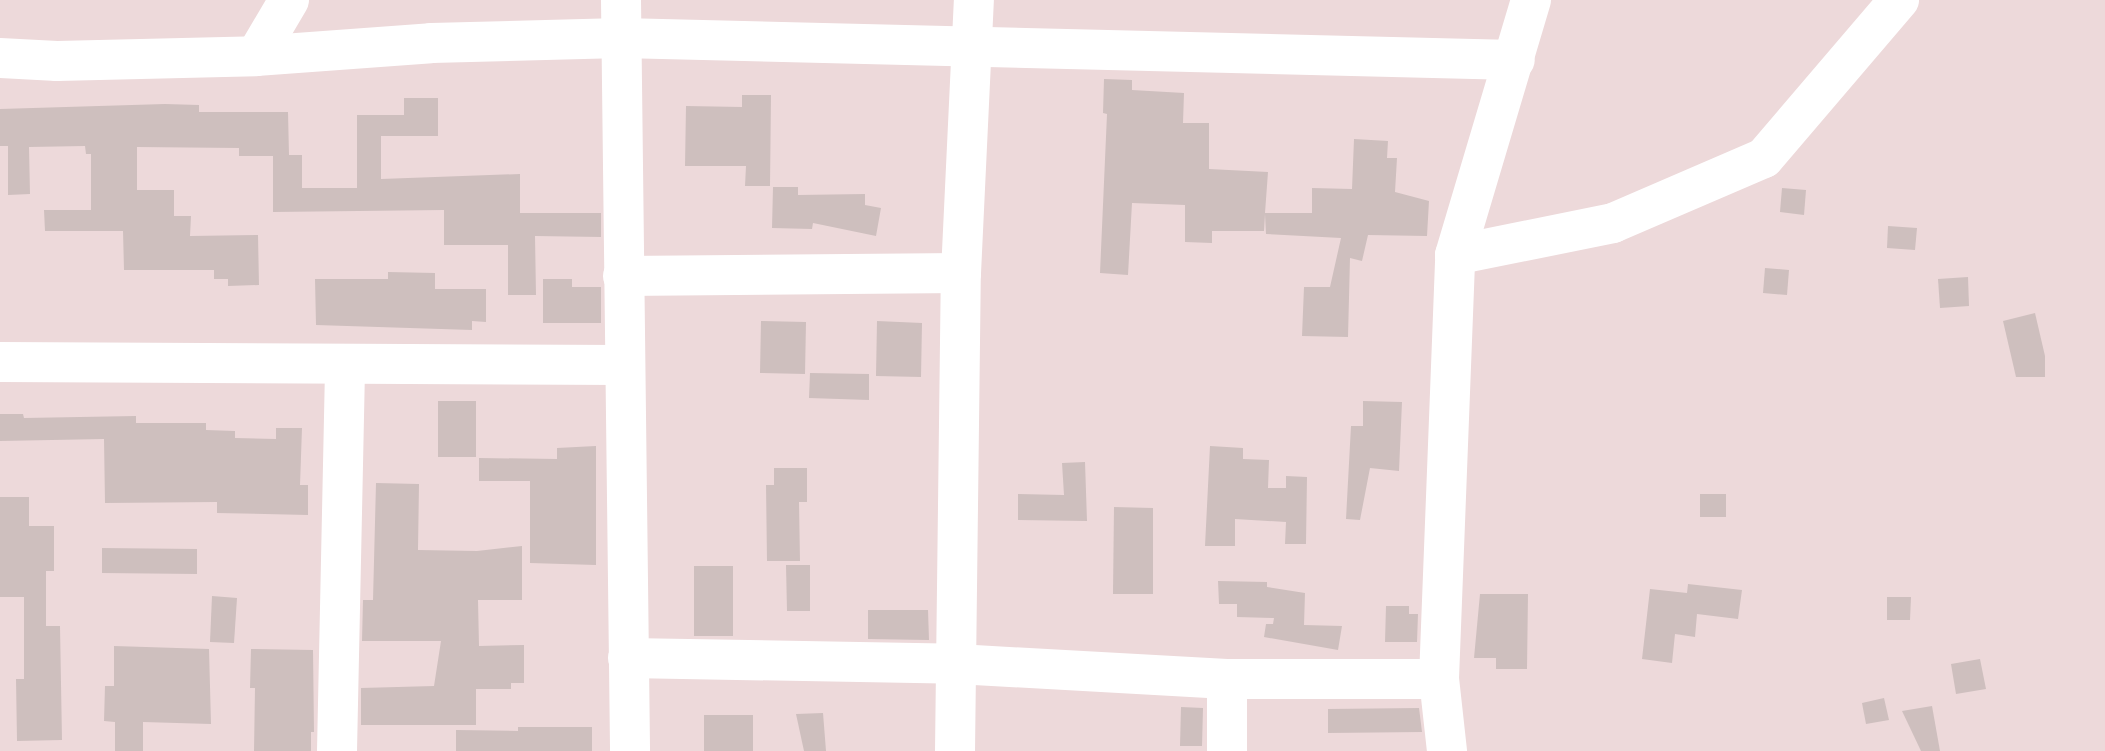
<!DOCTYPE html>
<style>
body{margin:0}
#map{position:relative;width:2105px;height:751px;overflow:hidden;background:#edd9da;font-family:Inter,sans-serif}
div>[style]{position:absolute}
.building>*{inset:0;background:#cebfbe}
.minor>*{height:40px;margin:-20px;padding:0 20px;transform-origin:20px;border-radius:20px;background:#fff}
span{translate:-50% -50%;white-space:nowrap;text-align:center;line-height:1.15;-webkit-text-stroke:6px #fff;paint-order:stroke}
</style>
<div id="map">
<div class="building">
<div style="clip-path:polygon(1104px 79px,1132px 80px,1132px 90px,1184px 93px,1183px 123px,1209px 123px,1209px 169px,1268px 172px,1265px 213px,1312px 213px,1312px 188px,1352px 189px,1354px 139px,1388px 141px,1387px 158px,1397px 158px,1395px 192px,1429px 201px,1427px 236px,1368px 235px,1362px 261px,1350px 258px,1348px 337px,1302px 336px,1304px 287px,1330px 287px,1341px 238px,1266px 234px,1265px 214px,1264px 231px,1212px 231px,1212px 243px,1185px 242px,1185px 205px,1132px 203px,1128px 275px,1100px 273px,1107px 114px,1103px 113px)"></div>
<div style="clip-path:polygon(742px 95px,771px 95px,770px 186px,745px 186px,746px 166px,685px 166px,686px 106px,742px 107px)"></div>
<div style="clip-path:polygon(404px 98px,438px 98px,438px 136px,381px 136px,381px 179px,520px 174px,520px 213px,601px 213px,601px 237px,535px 236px,536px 295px,508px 295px,508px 245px,444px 245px,444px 210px,273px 212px,273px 156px,239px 156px,239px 148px,137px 147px,137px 190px,174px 190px,174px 216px,191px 216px,190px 236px,258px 235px,259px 285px,228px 286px,228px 279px,214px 279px,214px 270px,124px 270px,123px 231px,45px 231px,44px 210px,91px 210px,91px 154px,86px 154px,85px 146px,29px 147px,30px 194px,8px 195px,8px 146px,0 146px,0 109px,165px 104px,199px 105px,199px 112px,288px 112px,289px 155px,302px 155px,302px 188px,357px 188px,357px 115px,404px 115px)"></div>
<div style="clip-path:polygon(773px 187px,798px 187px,798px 195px,865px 194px,865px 205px,881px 208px,876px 236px,813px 223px,812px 229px,772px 228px)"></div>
<div style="clip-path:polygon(1782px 188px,1806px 190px,1804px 215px,1780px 212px)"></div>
<div style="clip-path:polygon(1888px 226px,1917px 228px,1915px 250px,1887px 248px)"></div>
<div style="clip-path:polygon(1765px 268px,1789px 270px,1787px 295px,1763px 293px)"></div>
<div style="clip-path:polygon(388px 272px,435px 273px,435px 289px,486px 289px,486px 322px,472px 321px,472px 330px,316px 325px,315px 279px,388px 279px)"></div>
<div style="clip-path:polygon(1968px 277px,1969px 306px,1940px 308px,1938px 279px)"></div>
<div style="clip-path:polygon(543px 279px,572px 279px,572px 287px,601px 287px,601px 323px,543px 323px)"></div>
<div style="clip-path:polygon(2035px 313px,2045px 356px,2045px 377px,2016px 377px,2003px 321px)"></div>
<div style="clip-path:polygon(761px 321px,806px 322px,805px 374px,760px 373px)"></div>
<div style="clip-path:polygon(877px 321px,922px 323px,921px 377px,876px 376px)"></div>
<div style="clip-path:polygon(810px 373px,869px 374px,869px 400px,809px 398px)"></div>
<div style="clip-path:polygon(438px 401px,476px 401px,476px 457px,438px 457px)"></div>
<div style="clip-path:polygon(1363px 401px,1402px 402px,1399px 471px,1370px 468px,1360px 520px,1346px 519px,1351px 426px,1363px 426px)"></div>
<div style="clip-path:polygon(0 414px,23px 414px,24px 418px,136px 416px,136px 423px,206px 423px,206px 430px,235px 431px,235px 438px,276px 439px,276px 428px,302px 428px,300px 485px,308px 485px,308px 515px,217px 513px,217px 502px,105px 503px,104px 439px,0 441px)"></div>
<div style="clip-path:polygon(596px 446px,596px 565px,530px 563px,530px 481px,479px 481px,479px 458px,557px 459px,557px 448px)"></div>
<div style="clip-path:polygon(1210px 446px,1243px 448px,1243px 459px,1269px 460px,1268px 488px,1286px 488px,1286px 476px,1307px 477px,1306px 544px,1285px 544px,1286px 522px,1235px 519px,1235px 546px,1205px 546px)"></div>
<div style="clip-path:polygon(1085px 462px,1087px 521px,1018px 520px,1018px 494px,1064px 495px,1062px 463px)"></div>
<div style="clip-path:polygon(774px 468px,807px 468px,807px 502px,799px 502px,800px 561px,767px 561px,766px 485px,774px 485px)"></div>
<div style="clip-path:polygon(376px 483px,419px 484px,418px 550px,477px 551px,522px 546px,522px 600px,478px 600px,479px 646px,524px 645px,524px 683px,511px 683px,511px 689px,476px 689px,476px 725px,361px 725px,361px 688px,434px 686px,441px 641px,362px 641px,363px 600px,373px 600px)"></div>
<div style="clip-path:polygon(1700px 494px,1726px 494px,1726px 517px,1700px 517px)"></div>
<div style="clip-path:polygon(0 497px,29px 497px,29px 526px,54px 526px,54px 571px,46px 571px,46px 626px,60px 626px,62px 740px,17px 741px,16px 679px,24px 679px,24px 597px,0 597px)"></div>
<div style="clip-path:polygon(1114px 507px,1153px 508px,1153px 594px,1113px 594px)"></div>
<div style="clip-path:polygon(102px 548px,197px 549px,197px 574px,102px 573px)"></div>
<div style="clip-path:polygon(786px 565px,810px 565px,810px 611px,787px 611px)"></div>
<div style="clip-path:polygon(694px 566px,733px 566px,733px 636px,694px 636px)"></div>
<div style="clip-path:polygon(1218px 581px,1267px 582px,1267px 587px,1305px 593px,1304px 625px,1342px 626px,1338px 650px,1264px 637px,1266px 624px,1273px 624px,1274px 618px,1237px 617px,1237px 604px,1219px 604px)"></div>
<div style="clip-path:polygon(1688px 584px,1742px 590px,1738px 619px,1697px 614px,1695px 637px,1675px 634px,1672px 663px,1642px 659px,1650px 589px,1687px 593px)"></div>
<div style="clip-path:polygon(1480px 594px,1528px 594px,1527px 669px,1496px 669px,1496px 658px,1474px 658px)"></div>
<div style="clip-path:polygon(212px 596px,237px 598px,234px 643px,210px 642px)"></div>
<div style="clip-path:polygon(1887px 597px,1911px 597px,1910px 620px,1887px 620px)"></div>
<div style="clip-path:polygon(1386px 606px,1409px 606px,1409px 614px,1418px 614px,1417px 642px,1385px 642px)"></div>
<div style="clip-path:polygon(868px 610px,928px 610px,929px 640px,868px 639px)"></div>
<div style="clip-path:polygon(114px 646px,209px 649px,211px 724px,143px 722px,143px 751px,115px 751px,115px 722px,104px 721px,105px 686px,114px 686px)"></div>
<div style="clip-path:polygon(251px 649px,313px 650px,314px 732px,311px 732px,311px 751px,254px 751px,255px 688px,250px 688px)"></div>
<div style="clip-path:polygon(1980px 659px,1986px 689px,1956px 694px,1951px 664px)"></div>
<div style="clip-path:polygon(1884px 698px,1889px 720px,1866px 724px,1862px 703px)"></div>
<div style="clip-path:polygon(1932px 706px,1940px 751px,1921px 751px,1902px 711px)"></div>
<div style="clip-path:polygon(1181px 707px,1203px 708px,1202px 746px,1180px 746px)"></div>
<div style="clip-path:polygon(1419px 708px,1422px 732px,1328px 733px,1328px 709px)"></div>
<div style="clip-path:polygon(823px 713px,826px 751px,804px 751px,796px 714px)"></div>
<div style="clip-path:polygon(704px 715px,753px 715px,753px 751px,704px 751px)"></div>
<div style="clip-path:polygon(518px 727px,592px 727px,592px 751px,456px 751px,456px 730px,518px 731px)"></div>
</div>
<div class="minor">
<div style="left:621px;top:0;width:751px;rotate:89.31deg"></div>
<div style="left:256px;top:56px;width:65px;rotate:-59.5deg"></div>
<div style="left:0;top:58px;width:57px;rotate:3deg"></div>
<div style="left:57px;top:61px;width:199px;rotate:-1.4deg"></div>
<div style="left:256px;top:56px;width:175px;rotate:-4.2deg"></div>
<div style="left:431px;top:43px;width:190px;rotate:-1.5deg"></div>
<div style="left:621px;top:38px;width:894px;rotate:1.41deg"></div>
<div style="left:1455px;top:255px;width:161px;rotate:-11.4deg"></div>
<div style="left:1613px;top:223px;width:164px;rotate:-23.3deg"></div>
<div style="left:1764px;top:158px;width:208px;rotate:-49.5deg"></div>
<div style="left:623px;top:276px;width:338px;rotate:-0.5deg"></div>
<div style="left:0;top:362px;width:623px;rotate:0.28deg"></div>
<div style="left:628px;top:658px;width:329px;rotate:1deg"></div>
<div style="left:957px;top:664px;width:270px;rotate:3.2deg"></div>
<div style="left:1227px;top:679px;width:212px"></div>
<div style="left:1227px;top:679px;width:72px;rotate:90deg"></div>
<div style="left:337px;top:751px;width:387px;rotate:-88.8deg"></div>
<div style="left:955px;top:751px;width:478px;rotate:-89.3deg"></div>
<div style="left:961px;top:273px;width:273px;rotate:-87.3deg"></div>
<div style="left:1447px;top:751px;width:72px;rotate:-96.3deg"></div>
<div style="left:1439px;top:679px;width:424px;rotate:-87.8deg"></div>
<div style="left:1455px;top:255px;width:266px;rotate:-73.4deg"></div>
</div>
</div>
